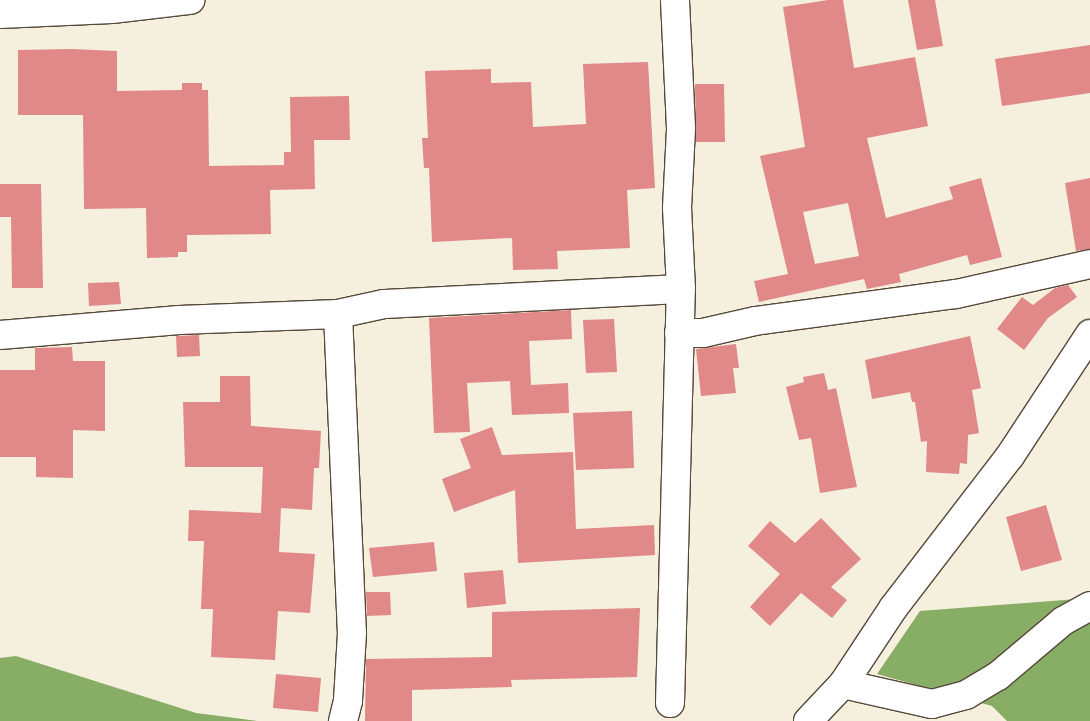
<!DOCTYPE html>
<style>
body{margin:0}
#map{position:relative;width:1090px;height:721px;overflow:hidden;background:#f5efdd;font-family:"Indie Flower",sans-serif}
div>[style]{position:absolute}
.forest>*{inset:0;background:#87ae64}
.building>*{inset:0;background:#e18889}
.roads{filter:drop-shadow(1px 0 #57483b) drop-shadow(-1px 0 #57483b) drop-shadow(0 1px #57483b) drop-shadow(0 -1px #57483b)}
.minor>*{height:28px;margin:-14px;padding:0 14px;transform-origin:14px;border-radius:14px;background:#fff}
span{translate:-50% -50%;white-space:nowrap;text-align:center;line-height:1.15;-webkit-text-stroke:5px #fff;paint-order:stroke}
</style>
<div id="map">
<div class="forest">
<div style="clip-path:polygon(1090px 598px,1090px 721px,1007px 721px,992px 706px,877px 674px,920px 611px)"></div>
<div style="clip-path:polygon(16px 656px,196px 713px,257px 721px,0 721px,0 658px)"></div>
</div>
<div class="building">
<div style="clip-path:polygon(evenodd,828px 0,843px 0,854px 68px,915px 57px,928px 126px,867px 138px,886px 218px,953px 199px,949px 187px,981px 178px,1002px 257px,970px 265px,967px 255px,899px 274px,901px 282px,867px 289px,864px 279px,759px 302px,754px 281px,788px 274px,760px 156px,805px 147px,783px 7px,828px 0,848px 203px,859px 256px,815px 264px,803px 212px,848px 203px)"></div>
<div style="clip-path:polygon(908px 0,935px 0,943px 46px,917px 50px)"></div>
<div style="clip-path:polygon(1090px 45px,1090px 93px,1002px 106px,995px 59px)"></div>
<div style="clip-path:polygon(71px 49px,117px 51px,117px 91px,182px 90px,182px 83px,202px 83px,202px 90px,208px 90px,209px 166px,284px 165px,284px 152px,291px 152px,290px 97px,349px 96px,350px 140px,314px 140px,315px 189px,270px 190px,271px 234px,187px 235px,187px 252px,178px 252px,178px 257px,147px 258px,146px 208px,84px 209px,83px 115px,18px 115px,18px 50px)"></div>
<div style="clip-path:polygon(648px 62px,655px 188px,627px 190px,630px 248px,557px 251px,558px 269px,513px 270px,512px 238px,432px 242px,429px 168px,424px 168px,422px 138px,428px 138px,425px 71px,491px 69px,491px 83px,531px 82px,533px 127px,586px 124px,583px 64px)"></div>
<div style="clip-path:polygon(695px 84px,724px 84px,725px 142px,696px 142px)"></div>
<div style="clip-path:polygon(1090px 178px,1090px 249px,1076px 251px,1065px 183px)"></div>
<div style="clip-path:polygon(0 184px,41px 184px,43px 288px,12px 288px,11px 217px,0 217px)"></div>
<div style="clip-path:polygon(119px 282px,121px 304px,89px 306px,88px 283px)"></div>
<div style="clip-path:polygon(1068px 285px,1077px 297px,1048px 318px,1024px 350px,997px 329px,1022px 297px,1033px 305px,1055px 288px)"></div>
<div style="clip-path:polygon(571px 310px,572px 339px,529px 341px,531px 385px,568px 383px,569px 413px,512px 415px,510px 381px,467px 383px,470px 432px,434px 433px,429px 318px)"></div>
<div style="clip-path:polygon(614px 319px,617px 372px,586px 373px,583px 320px)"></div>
<div style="clip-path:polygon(199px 335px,200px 356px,177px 357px,176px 336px)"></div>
<div style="clip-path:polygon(970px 336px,981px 388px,972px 390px,979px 433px,968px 435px,967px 464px,960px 463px,959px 474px,926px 472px,927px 441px,921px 442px,915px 402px,912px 402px,910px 392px,872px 399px,865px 360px)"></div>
<div style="clip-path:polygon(736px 344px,739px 368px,733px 368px,736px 393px,701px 396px,696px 349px)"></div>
<div style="clip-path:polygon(72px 347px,73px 361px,105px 361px,105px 431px,73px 430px,73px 478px,36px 477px,36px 457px,0 457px,0 370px,35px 370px,35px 348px)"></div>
<div style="clip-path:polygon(824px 373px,828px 390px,836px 388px,857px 487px,820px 493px,811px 438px,799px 440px,786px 387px,804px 382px,803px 377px)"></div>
<div style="clip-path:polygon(220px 376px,250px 376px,251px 426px,321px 431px,319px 468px,314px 468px,312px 510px,281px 508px,279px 552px,315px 554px,310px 613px,278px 611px,275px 660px,211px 657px,213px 609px,201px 609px,204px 541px,188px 541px,189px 510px,261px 513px,263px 467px,185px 467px,183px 402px,220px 402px)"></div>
<div style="clip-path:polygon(632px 411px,634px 468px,576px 470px,573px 413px)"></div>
<div style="clip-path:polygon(492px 427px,502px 455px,573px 452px,576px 529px,654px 525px,655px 555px,518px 563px,515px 490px,454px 512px,442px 479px,471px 468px,460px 439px)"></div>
<div style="clip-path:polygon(1046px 505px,1062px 560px,1021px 571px,1006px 517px)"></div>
<div style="clip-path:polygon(821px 518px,861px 559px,831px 587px,847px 600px,832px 618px,801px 593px,770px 626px,750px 607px,780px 574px,748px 546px,770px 521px,795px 543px)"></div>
<div style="clip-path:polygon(434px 542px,437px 571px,373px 577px,369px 548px)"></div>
<div style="clip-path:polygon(503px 570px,506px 604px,467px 608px,464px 573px)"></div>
<div style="clip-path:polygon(366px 592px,390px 592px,391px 615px,367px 616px)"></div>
<div style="clip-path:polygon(640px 608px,637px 677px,511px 680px,512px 687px,412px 690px,412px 721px,365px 721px,366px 659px,492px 657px,492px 612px)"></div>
<div style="clip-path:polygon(276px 674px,321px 678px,318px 712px,273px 708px)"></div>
</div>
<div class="roads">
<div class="minor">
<div style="left:0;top:14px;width:112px;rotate:-2.6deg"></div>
<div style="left:112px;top:9px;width:79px;rotate:-6.6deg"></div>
<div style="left:338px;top:314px;width:319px;rotate:87.5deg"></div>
<div style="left:352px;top:633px;width:68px;rotate:93.4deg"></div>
<div style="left:348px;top:701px;width:21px;rotate:104deg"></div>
<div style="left:679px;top:333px;width:24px"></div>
<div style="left:703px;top:333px;width:53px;rotate:-13deg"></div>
<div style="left:755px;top:321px;width:203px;rotate:-7.7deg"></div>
<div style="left:956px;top:294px;width:137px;rotate:-12.6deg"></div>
<div style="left:0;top:335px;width:180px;rotate:-4.8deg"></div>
<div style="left:179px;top:320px;width:159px;rotate:-2.2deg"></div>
<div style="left:338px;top:314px;width:47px;rotate:-12.3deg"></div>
<div style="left:384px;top:304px;width:297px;rotate:-2.9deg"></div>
<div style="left:843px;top:684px;width:91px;rotate:12.7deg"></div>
<div style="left:932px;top:704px;width:35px;rotate:-15deg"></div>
<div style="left:966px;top:695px;width:37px;rotate:-31deg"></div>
<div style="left:998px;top:676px;width:85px;rotate:-40.2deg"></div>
<div style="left:1063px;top:621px;width:31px;rotate:-29deg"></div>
<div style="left:670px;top:703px;width:414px;rotate:-88.5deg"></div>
<div style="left:681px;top:289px;width:81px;rotate:-92.8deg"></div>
<div style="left:677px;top:208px;width:80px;rotate:-87.1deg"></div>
<div style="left:681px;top:128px;width:128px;rotate:-92.7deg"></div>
<div style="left:808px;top:721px;width:51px;rotate:-46.6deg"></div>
<div style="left:843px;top:684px;width:92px;rotate:-56.5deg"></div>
<div style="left:894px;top:607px;width:190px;rotate:-52.5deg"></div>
<div style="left:1010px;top:456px;width:146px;rotate:-56.7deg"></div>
</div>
</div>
</div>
